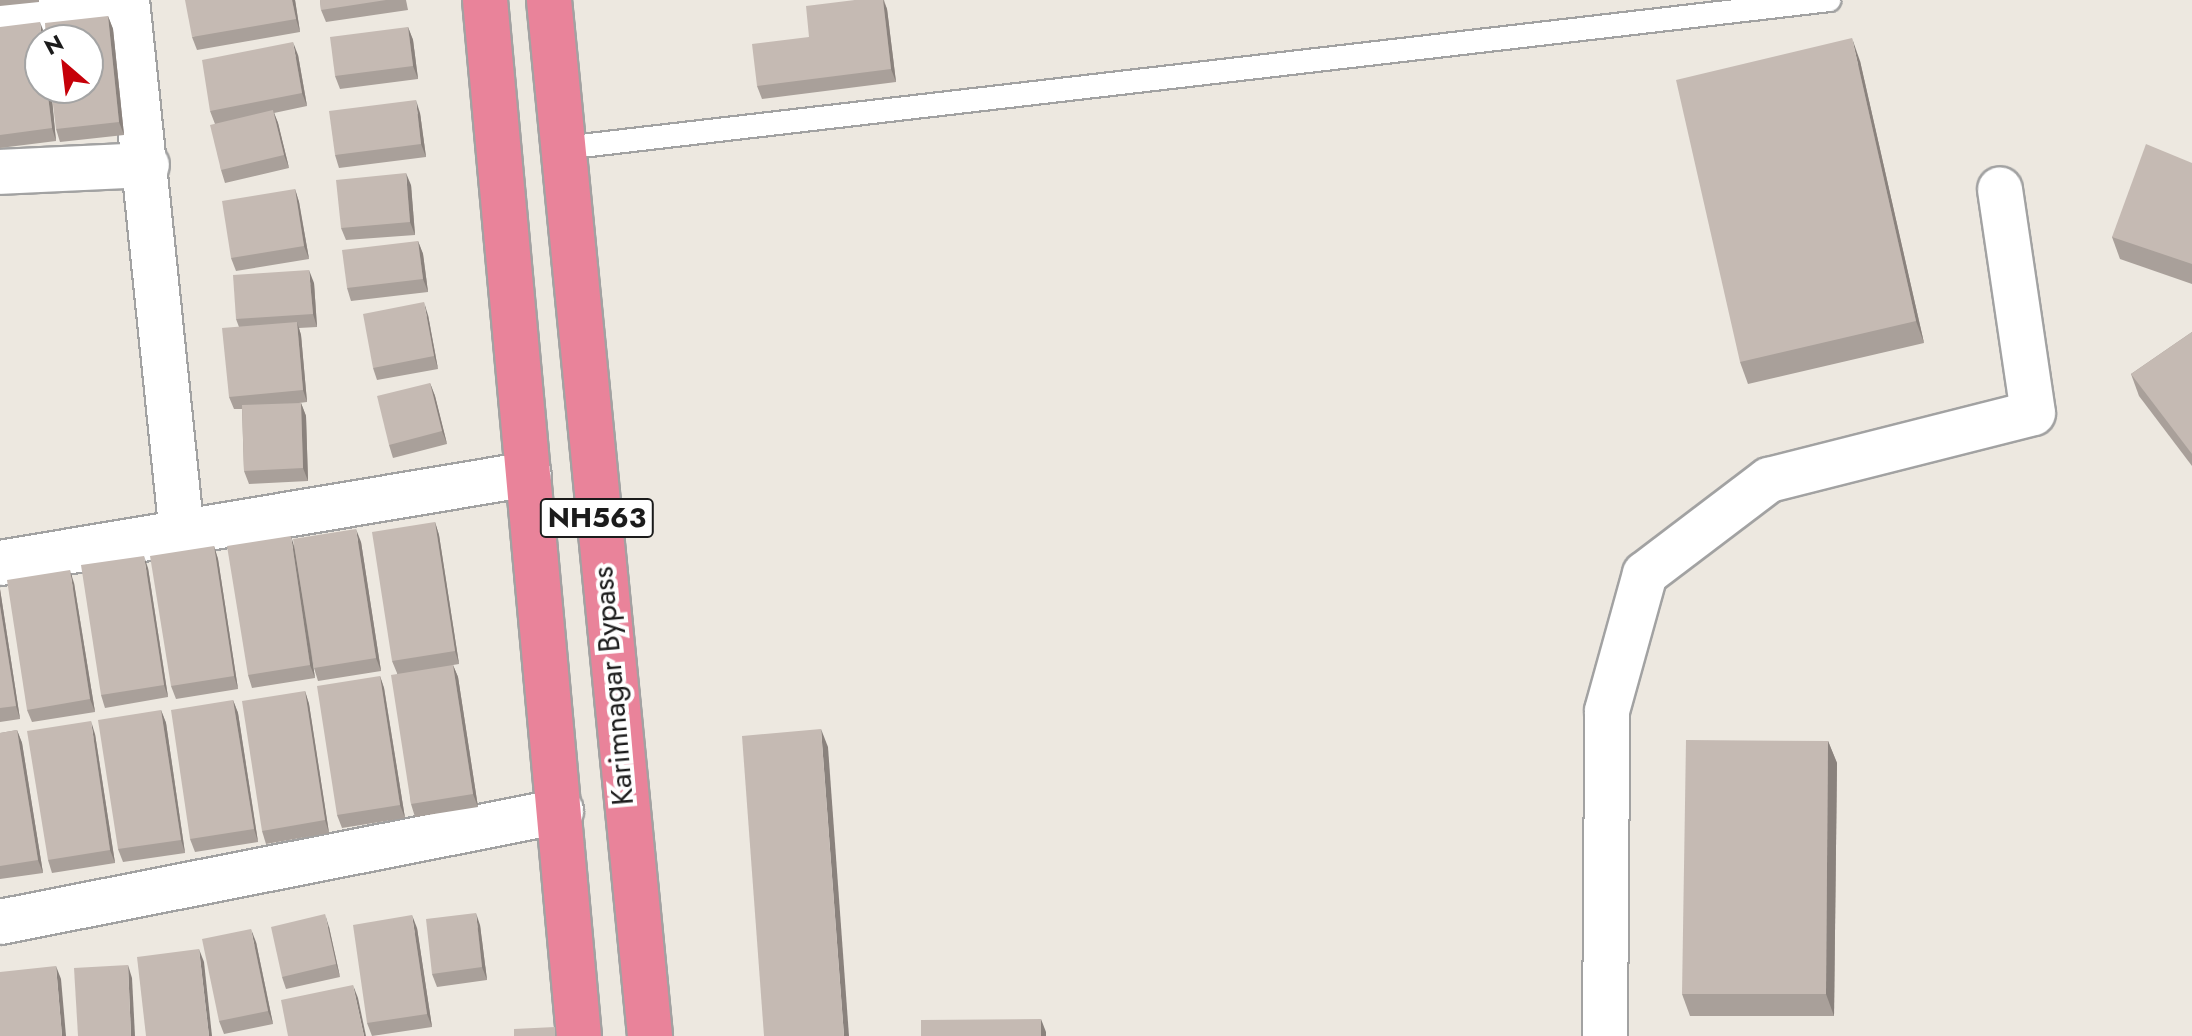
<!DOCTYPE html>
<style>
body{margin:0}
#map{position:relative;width:2192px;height:1036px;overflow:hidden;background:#ede8e0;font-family:Jost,sans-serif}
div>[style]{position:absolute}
.roads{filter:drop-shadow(2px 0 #a2a2a2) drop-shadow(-2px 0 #a2a2a2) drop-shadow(0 2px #a2a2a2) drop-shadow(0 -2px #a2a2a2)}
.lane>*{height:22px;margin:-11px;padding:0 11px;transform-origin:11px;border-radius:11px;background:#fff}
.street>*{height:44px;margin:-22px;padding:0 22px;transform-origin:22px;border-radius:22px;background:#fff}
.highway>*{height:44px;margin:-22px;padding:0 22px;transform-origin:22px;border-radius:22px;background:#e9839a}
.wall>*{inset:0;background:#a9a09a}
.shaded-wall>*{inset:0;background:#8a827d}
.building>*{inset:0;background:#c5bab3}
span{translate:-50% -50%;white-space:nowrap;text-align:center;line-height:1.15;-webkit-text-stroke:8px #fff;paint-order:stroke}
.shield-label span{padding:2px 6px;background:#fff;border:2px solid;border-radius:6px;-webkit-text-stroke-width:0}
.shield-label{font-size:28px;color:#1b1b1b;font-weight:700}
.street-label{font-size:30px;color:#1b1b1b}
.north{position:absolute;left:24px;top:24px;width:80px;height:80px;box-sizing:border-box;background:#fff;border:2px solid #a4a4a4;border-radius:50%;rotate:332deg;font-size:22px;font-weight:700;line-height:32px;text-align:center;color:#1b1b1b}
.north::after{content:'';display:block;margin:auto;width:28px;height:36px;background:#c60009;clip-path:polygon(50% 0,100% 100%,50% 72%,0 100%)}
</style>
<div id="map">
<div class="roads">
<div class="lane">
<div style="left:564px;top:148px;width:1274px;rotate:-6.67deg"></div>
</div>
<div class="street">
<div style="left:127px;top:0;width:538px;rotate:84.13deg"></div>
<div style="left:0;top:22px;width:128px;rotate:-4.5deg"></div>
<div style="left:0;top:172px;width:147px;rotate:-2.7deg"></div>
<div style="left:0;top:563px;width:536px;rotate:-9.55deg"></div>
<div style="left:0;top:922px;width:572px;rotate:-11.19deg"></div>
<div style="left:1605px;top:1036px;width:325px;rotate:-89.6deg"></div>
<div style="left:1607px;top:711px;width:142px;rotate:-74.5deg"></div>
<div style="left:1645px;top:574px;width:156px;rotate:-37.2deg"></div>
<div style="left:1769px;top:480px;width:272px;rotate:-14.2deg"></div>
<div style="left:2033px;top:413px;width:226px;rotate:-98.4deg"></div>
</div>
<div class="highway">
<div style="left:485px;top:0;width:1040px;rotate:84.82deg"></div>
<div style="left:549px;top:0;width:1041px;rotate:84.43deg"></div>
</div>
</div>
<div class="wall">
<div style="clip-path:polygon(0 0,39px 0,39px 2px,0 6px)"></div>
<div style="clip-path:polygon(295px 0,300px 32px,197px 50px,192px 37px)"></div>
<div style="clip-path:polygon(320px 0,406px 0,408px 10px,326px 22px,321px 10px)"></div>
<div style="clip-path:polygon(855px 0,884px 0,887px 9px,896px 82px,762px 99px,757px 86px,809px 37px)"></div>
<div style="clip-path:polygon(108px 16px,113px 29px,124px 135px,60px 142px,56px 129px)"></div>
<div style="clip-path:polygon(0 27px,45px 35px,56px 141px,0 148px)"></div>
<div style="clip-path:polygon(408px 27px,413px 40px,418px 79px,340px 89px,335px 76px)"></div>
<div style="clip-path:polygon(298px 55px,307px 106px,274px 113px,278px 123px,289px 168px,225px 183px,221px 170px,215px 124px,210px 111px)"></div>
<div style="clip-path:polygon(1860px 61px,1924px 343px,1748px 384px,1740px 362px)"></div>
<div style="clip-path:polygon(420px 113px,426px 157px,339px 168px,335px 155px)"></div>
<div style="clip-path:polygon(2192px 163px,2192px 284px,2120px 259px,2112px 237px)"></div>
<div style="clip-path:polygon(411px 185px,415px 235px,346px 240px,341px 228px)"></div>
<div style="clip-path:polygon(295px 189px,299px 202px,309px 259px,236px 271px,231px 258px)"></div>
<div style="clip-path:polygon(418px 241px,423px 254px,428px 292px,351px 301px,347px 288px)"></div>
<div style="clip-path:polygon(314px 283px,317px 327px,299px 328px,301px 335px,307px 402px,299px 403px,301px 403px,306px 416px,308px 481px,249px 484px,244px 471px,242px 409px,234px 409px,229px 397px,239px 327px,236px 319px)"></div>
<div style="clip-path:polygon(428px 315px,438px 369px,377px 380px,373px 368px)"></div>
<div style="clip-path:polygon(2192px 332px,2192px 466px,2139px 396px,2131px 374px)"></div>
<div style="clip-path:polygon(430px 383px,435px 396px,447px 444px,393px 458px,389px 445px)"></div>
<div style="clip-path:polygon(435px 522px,439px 535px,459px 664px,453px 665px,458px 677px,478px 807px,415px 817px,411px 804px,397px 673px,392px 661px)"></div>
<div style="clip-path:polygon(361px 542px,381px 671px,318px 681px,314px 668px,311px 651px,315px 678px,252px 688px,248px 675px,294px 545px)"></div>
<div style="clip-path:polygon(214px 546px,218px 559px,238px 689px,176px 699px,171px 686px)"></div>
<div style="clip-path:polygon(148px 568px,168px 697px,105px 708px,101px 695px)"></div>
<div style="clip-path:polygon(74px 583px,95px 712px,32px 722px,27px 710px)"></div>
<div style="clip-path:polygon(0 589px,20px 719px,0 722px)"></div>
<div style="clip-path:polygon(380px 676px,384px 688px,405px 818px,342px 828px,337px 815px)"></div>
<div style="clip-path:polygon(305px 691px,309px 704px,329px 833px,266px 844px,262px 831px)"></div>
<div style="clip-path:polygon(233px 700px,238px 713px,258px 842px,195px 852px,190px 839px)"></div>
<div style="clip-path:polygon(161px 710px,166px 723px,185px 853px,123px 862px,118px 849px)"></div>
<div style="clip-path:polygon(17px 730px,22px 743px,43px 873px,0 879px,0 733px)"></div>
<div style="clip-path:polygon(95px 734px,115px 863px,52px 873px,48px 860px)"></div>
<div style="clip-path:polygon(1828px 741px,1837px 763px,1834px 1016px,1690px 1016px,1682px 994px)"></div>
<div style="clip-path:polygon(480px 925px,487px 980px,437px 987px,432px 974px)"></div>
<div style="clip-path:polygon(329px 927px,340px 977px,286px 989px,282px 977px)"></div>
<div style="clip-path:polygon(417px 928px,432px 1027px,372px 1036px,367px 1023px)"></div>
<div style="clip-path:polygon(256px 942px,273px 1024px,224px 1034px,219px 1021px)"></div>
</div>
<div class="shaded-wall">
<div style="clip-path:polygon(292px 0,295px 0,300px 32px,296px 19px)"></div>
<div style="clip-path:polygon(883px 0,887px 9px,896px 82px,891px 69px)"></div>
<div style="clip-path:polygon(108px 16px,113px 29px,124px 135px,119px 122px)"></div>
<div style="clip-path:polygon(40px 22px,45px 35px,46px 40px,42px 40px)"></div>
<div style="clip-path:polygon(408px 27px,413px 40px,418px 79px,413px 66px)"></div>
<div style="clip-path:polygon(1852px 38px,1860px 61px,1924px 343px,1916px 321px)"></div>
<div style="clip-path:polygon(293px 42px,298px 55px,307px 106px,302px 93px)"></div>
<div style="clip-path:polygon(47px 88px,51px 88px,56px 141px,52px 128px)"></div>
<div style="clip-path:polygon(416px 100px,420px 113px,426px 157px,421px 144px)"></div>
<div style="clip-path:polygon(273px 110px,278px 123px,289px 168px,284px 155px)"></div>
<div style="clip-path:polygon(406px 173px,411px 185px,415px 235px,410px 222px)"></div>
<div style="clip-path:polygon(295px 189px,299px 202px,309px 259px,304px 246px)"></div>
<div style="clip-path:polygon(418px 241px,423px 254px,428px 292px,423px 279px)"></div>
<div style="clip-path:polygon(309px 270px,314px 283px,317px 327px,313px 314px)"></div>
<div style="clip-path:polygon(424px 302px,428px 315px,438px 369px,434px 356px)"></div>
<div style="clip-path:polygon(297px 322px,301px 335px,307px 402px,303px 390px)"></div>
<div style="clip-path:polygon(430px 383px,435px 396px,447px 444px,442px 431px)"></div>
<div style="clip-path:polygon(301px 403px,306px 416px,308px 481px,303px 468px)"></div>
<div style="clip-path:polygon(435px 522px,439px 535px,459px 664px,455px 651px)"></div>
<div style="clip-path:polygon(356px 529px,361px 542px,381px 671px,376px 658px)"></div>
<div style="clip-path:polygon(291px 536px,295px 549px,315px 678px,310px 665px)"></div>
<div style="clip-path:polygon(214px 546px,218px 559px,238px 689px,234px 676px)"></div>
<div style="clip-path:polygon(144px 556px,148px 568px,168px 697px,164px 685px)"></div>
<div style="clip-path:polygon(70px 570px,74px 583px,95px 712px,90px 699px)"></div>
<div style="clip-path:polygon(0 589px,20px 719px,16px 706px,0 606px)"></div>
<div style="clip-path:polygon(453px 665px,458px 677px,478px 807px,473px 794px)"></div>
<div style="clip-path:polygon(380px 676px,384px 688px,405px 818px,400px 805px)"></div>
<div style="clip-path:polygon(305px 691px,309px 704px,329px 833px,325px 820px)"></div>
<div style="clip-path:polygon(233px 700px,238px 713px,258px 842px,254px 829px)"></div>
<div style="clip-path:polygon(161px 710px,166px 723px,185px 853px,181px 840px)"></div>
<div style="clip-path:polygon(91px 721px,95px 734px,115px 863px,110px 850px)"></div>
<div style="clip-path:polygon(821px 729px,828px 747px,849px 1036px,844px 1036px)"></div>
<div style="clip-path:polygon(17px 730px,22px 743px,43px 873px,38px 860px)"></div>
<div style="clip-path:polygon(1828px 741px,1837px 763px,1834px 1016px,1826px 994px)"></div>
<div style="clip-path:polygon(476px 913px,480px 925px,487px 980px,482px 967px)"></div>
<div style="clip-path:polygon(325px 914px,329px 927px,340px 977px,336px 964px)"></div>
<div style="clip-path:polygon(412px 915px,417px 928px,432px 1027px,427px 1014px)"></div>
<div style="clip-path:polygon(251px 929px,256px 942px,273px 1024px,268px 1011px)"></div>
<div style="clip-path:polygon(199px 949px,204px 962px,212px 1036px,209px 1036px)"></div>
<div style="clip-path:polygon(128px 965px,132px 978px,135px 1036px,131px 1036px)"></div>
<div style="clip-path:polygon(56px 966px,61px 979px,66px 1036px,62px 1036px)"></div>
<div style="clip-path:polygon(353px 985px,358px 998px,366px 1036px,364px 1036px)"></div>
<div style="clip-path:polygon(1041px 1019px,1046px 1032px,1046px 1036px,1041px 1036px)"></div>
</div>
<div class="building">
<div style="clip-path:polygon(185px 0,292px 0,296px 19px,192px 37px)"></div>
<div style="clip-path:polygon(320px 0,386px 0,321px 10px)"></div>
<div style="clip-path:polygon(855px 0,883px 0,891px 69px,757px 86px,752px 44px,809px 37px,806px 6px)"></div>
<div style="clip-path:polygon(108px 16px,119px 122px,56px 129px,51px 88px,88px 88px,88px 40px,46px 40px,45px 23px)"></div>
<div style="clip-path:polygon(40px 22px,42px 40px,40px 40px,40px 88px,47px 88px,52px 128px,0 135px,0 27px)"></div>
<div style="clip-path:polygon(408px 27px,413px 66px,335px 76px,330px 37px)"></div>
<div style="clip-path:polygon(1852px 38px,1916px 321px,1740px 362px,1676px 80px)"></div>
<div style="clip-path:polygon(293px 42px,302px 93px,210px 111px,202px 60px)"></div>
<div style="clip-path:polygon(416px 100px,421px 144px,335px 155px,329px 111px)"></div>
<div style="clip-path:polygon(273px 110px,284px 155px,221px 170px,210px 125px)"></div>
<div style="clip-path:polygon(2146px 144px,2192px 163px,2192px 264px,2112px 237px)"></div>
<div style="clip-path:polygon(406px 173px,410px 222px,341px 228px,336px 180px)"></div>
<div style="clip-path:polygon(295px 189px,304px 246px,231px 258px,222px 201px)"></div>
<div style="clip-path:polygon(418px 241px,423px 279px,347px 288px,342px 250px)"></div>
<div style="clip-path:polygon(309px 270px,313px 314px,236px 319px,233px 275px)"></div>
<div style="clip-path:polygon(424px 302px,434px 356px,373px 368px,363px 314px)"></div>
<div style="clip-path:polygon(297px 322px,303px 390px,229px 397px,222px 328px)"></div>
<div style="clip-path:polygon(2192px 332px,2192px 454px,2131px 374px)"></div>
<div style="clip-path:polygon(430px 383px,442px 431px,389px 445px,377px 396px)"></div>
<div style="clip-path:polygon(301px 403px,303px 468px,244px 471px,242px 405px)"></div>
<div style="clip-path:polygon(435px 522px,455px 651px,392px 661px,372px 532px)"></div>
<div style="clip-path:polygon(356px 529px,376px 658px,314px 668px,293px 539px)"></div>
<div style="clip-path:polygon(291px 536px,310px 665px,248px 675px,227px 546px)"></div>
<div style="clip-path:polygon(214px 546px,234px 676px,171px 686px,150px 556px)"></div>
<div style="clip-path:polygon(144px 556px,164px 685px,101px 695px,81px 565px)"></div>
<div style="clip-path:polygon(70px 570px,90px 699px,27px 710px,7px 580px)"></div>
<div style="clip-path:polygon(0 606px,16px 706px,0 708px)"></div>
<div style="clip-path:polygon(453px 665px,473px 794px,411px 804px,391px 675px)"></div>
<div style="clip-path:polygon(380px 676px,400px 805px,337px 815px,317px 686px)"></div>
<div style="clip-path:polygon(305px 691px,325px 820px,262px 831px,242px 701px)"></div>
<div style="clip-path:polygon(233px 700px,254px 829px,190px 839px,171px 710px)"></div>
<div style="clip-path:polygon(161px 710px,181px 840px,118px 849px,98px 720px)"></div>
<div style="clip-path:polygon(91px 721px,110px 850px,48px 860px,27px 731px)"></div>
<div style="clip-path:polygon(821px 729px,844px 1036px,764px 1036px,742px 736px)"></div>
<div style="clip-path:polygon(17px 730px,38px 860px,0 866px,0 733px)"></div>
<div style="clip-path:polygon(1686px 740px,1828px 741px,1826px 994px,1682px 994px)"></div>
<div style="clip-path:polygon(476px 913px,482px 967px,432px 974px,426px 919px)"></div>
<div style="clip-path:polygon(325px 914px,336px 964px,282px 977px,271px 927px)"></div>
<div style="clip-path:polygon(412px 915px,427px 1014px,367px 1023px,353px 925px)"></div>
<div style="clip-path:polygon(251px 929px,268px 1011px,219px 1021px,202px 939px)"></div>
<div style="clip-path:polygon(199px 949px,209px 1036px,146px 1036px,137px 957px)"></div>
<div style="clip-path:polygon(128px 965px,131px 1036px,78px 1036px,74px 968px)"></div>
<div style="clip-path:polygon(56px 966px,62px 1036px,0 1036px,0 972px)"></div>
<div style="clip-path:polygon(353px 985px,364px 1036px,288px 1036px,281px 1000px)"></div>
<div style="clip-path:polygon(1041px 1019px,1041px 1036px,921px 1036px,921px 1020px)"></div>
<div style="clip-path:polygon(555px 1027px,555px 1036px,514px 1036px,514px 1029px)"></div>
</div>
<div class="shield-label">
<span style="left:597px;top:518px">NH563</span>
</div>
<div class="street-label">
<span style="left:613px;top:686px;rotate:-95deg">Karimnagar Bypass</span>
</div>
<div class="north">N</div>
</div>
